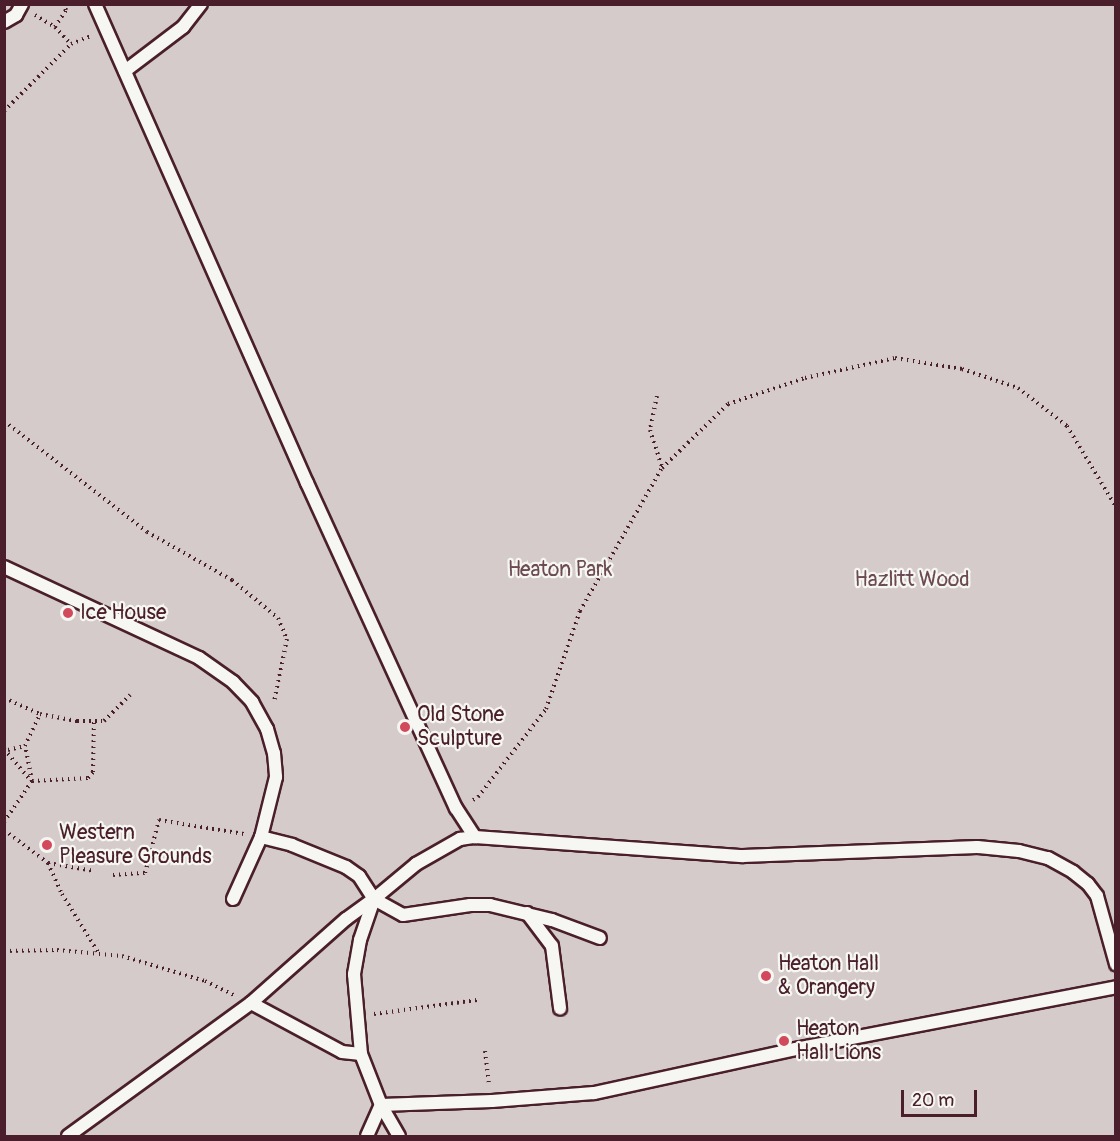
<!DOCTYPE html>
<style>
body{margin:0}
#map{position:relative;width:1120px;height:1141px;overflow:hidden;background:#ece9e6;font-family:Pangolin,sans-serif}
div>[style]{position:absolute}
.green>*{inset:0;background:#d4cbca}
.path>*{height:4px;margin-top:-2px;transform-origin:0;background:repeating-linear-gradient(90deg,#4a1f2b 0 1.5px,transparent 0 6px)}
.roads{filter:drop-shadow(2px 0 #4a1f2b) drop-shadow(-2px 0 #4a1f2b) drop-shadow(0 2px #4a1f2b) drop-shadow(0 -2px #4a1f2b)}
.service>*{height:12px;margin:-6px;padding:0 6px;transform-origin:6px;border-radius:6px;background:#f6f6f2}
.dots>*{width:16px;height:16px;translate:-50% -50%;box-sizing:border-box;border:3px solid #f6f6f2;border-radius:50%}
span{translate:-50% -50%;white-space:nowrap;text-align:center;line-height:1.15;-webkit-text-stroke:4.5px #f6f6f2;paint-order:stroke}
.park-label{font-size:21px;color:#6c4a53}
.poi-label{font-size:21px;color:#4a1f2b}
.left{translate:0 -50%;text-align:left}
.frame{position:absolute;inset:0;border:6px solid #4a1f2b;pointer-events:none}
.scale{position:absolute;left:901px;top:1090px;width:76px;height:27px;box-sizing:border-box;border:3px solid #4a1f2b;border-top:0;padding-left:8px;font-size:18px;line-height:21px;white-space:nowrap;color:#4a1f2b;-webkit-text-stroke:4px #f6f6f2;paint-order:stroke}
</style>
<div id="map">
<div class="green">
<div style="clip-path:polygon(5px 5px,1115px 5px,1115px 1136px,5px 1136px)"></div>
</div>
<div class="path">
<div style="left:35px;top:15px;width:23px;rotate:31deg"></div>
<div style="left:55px;top:27px;width:23px;rotate:47deg"></div>
<div style="left:55px;top:27px;width:20px;rotate:-57deg"></div>
<div style="left:66px;top:10px;width:6px;rotate:-108deg"></div>
<div style="left:4px;top:111px;width:95px;rotate:-45deg"></div>
<div style="left:71px;top:44px;width:22px;rotate:-22deg"></div>
<div style="left:657px;top:396px;width:35px;rotate:102deg"></div>
<div style="left:650px;top:430px;width:40px;rotate:72deg"></div>
<div style="left:4px;top:421px;width:181px;rotate:37.8deg"></div>
<div style="left:147px;top:532px;width:98px;rotate:29.5deg"></div>
<div style="left:232px;top:580px;width:60px;rotate:39.6deg"></div>
<div style="left:278px;top:618px;width:23px;rotate:67deg"></div>
<div style="left:287px;top:639px;width:64px;rotate:101.7deg"></div>
<div style="left:4px;top:698px;width:39px;rotate:24deg"></div>
<div style="left:40px;top:714px;width:38px;rotate:11deg"></div>
<div style="left:77px;top:721px;width:27px"></div>
<div style="left:104px;top:721px;width:37px;rotate:-45deg"></div>
<div style="left:4px;top:749px;width:42px;rotate:49.8deg"></div>
<div style="left:8px;top:750px;width:17px;rotate:-13deg"></div>
<div style="left:32px;top:781px;width:56px;rotate:-3.1deg"></div>
<div style="left:88px;top:778px;width:8px;rotate:-50deg"></div>
<div style="left:93px;top:772px;width:51px;rotate:-88.9deg"></div>
<div style="left:473px;top:800px;width:6px;rotate:-31deg"></div>
<div style="left:478px;top:797px;width:111px;rotate:-52.3deg"></div>
<div style="left:546px;top:709px;width:104px;rotate:-70.9deg"></div>
<div style="left:580px;top:611px;width:165px;rotate:-60.2deg"></div>
<div style="left:662px;top:468px;width:92px;rotate:-44.1deg"></div>
<div style="left:728px;top:404px;width:81px;rotate:-18.7deg"></div>
<div style="left:805px;top:378px;width:92px;rotate:-12.5deg"></div>
<div style="left:895px;top:358px;width:68px;rotate:9.3deg"></div>
<div style="left:962px;top:369px;width:59px;rotate:18.7deg"></div>
<div style="left:1018px;top:388px;width:62px;rotate:37.8deg"></div>
<div style="left:1067px;top:426px;width:95px;rotate:58.8deg"></div>
<div style="left:4px;top:822px;width:50px;rotate:-55.7deg"></div>
<div style="left:32px;top:781px;width:36px;rotate:-101deg"></div>
<div style="left:25px;top:746px;width:35px;rotate:-65deg"></div>
<div style="left:4px;top:830px;width:55px;rotate:36.9deg"></div>
<div style="left:48px;top:863px;width:47px;rotate:9.9deg"></div>
<div style="left:48px;top:863px;width:34px;rotate:66deg"></div>
<div style="left:62px;top:894px;width:70px;rotate:58.3deg"></div>
<div style="left:113px;top:875px;width:32px;rotate:-4deg"></div>
<div style="left:145px;top:873px;width:55px;rotate:-75.2deg"></div>
<div style="left:159px;top:820px;width:86px;rotate:9.4deg"></div>
<div style="left:4px;top:951px;width:53px;rotate:-1.1deg"></div>
<div style="left:57px;top:950px;width:65px;rotate:5.3deg"></div>
<div style="left:122px;top:956px;width:87px;rotate:16.8deg"></div>
<div style="left:205px;top:981px;width:32px;rotate:26deg"></div>
<div style="left:374px;top:1014px;width:104px;rotate:-7.7deg"></div>
<div style="left:485px;top:1051px;width:32px;rotate:83deg"></div>
</div>
<div class="roads">
<div class="service">
<div style="left:95px;top:4px;width:524px;rotate:66.13deg"></div>
<div style="left:307px;top:483px;width:358px;rotate:65.4deg"></div>
<div style="left:456px;top:808px;width:35px;rotate:57deg"></div>
<div style="left:4px;top:22px;width:14px;rotate:-30deg"></div>
<div style="left:16px;top:15px;width:13px;rotate:-61deg"></div>
<div style="left:125px;top:71px;width:73px;rotate:-37.2deg"></div>
<div style="left:183px;top:27px;width:29px;rotate:-52deg"></div>
<div style="left:4px;top:567px;width:215px;rotate:25deg"></div>
<div style="left:199px;top:658px;width:42px;rotate:35.2deg"></div>
<div style="left:233px;top:682px;width:28px;rotate:46deg"></div>
<div style="left:252px;top:702px;width:31px;rotate:61deg"></div>
<div style="left:267px;top:729px;width:25px;rotate:74deg"></div>
<div style="left:274px;top:753px;width:24px;rotate:85deg"></div>
<div style="left:276px;top:777px;width:62px;rotate:104deg"></div>
<div style="left:261px;top:837px;width:68px;rotate:114.3deg"></div>
<div style="left:261px;top:837px;width:32px;rotate:14deg"></div>
<div style="left:292px;top:845px;width:58px;rotate:22.2deg"></div>
<div style="left:346px;top:867px;width:16px;rotate:35deg"></div>
<div style="left:359px;top:876px;width:27px;rotate:57deg"></div>
<div style="left:374px;top:899px;width:43px;rotate:108.9deg"></div>
<div style="left:360px;top:940px;width:35px;rotate:100deg"></div>
<div style="left:354px;top:974px;width:80px;rotate:85deg"></div>
<div style="left:361px;top:1054px;width:55px;rotate:68.6deg"></div>
<div style="left:381px;top:1105px;width:111px;rotate:-2.1deg"></div>
<div style="left:492px;top:1101px;width:102px;rotate:-4.5deg"></div>
<div style="left:594px;top:1093px;width:206px;rotate:-12.3deg"></div>
<div style="left:795px;top:1049px;width:327px;rotate:-10.9deg"></div>
<div style="left:374px;top:899px;width:33px;rotate:29deg"></div>
<div style="left:403px;top:915px;width:68px;rotate:-8.5deg"></div>
<div style="left:470px;top:905px;width:20px"></div>
<div style="left:490px;top:905px;width:64px;rotate:13.6deg"></div>
<div style="left:552px;top:920px;width:51px;rotate:20.6deg"></div>
<div style="left:527px;top:913px;width:41px;rotate:52.9deg"></div>
<div style="left:552px;top:946px;width:63px;rotate:82.6deg"></div>
<div style="left:251px;top:1003px;width:103px;rotate:28.3deg"></div>
<div style="left:342px;top:1052px;width:19px;rotate:6deg"></div>
<div style="left:68px;top:1136px;width:226px;rotate:-36deg"></div>
<div style="left:251px;top:1003px;width:127px;rotate:-41.5deg"></div>
<div style="left:346px;top:919px;width:34px;rotate:-36deg"></div>
<div style="left:374px;top:899px;width:55px;rotate:-39.8deg"></div>
<div style="left:416px;top:864px;width:51px;rotate:-29.6deg"></div>
<div style="left:460px;top:839px;width:15px;rotate:-8deg"></div>
<div style="left:475px;top:837px;width:269px;rotate:4.1deg"></div>
<div style="left:743px;top:856px;width:234px;rotate:-2.2deg"></div>
<div style="left:977px;top:847px;width:42px;rotate:5.4deg"></div>
<div style="left:1019px;top:851px;width:30px;rotate:14deg"></div>
<div style="left:1048px;top:858px;width:29px;rotate:29deg"></div>
<div style="left:1073px;top:872px;width:19px;rotate:39deg"></div>
<div style="left:1088px;top:884px;width:15px;rotate:53deg"></div>
<div style="left:1097px;top:896px;width:71px;rotate:74.4deg"></div>
<div style="left:367px;top:1136px;width:34px;rotate:-66deg"></div>
<div style="left:381px;top:1105px;width:36px;rotate:60deg"></div>
</div>
</div>
<div class="dots">
<div style="left:68px;top:613px;background:#d1495b"></div>
<div style="left:405px;top:727px;background:#d1495b"></div>
<div style="left:47px;top:845px;background:#d1495b"></div>
<div style="left:766px;top:976px;background:#d1495b"></div>
<div style="left:784px;top:1041px;background:#d1495b"></div>
</div>
<div class="park-label">
<span style="left:560px;top:570px">Heaton Park</span>
<span style="left:912px;top:580px">Hazlitt Wood</span>
</div>
<div class="poi-label">
<span class="left" style="left:80px;top:613px">Ice House</span>
<span class="left" style="left:417px;top:727px">Old Stone<br>Sculpture</span>
<span class="left" style="left:59px;top:845px">Western<br>Pleasure Grounds</span>
<span class="left" style="left:778px;top:976px">Heaton Hall<br>&amp; Orangery</span>
<span class="left" style="left:796px;top:1041px">Heaton<br>Hall Lions</span>
</div>
<div class="frame"></div>
<div class="scale">20 m</div>
</div>
